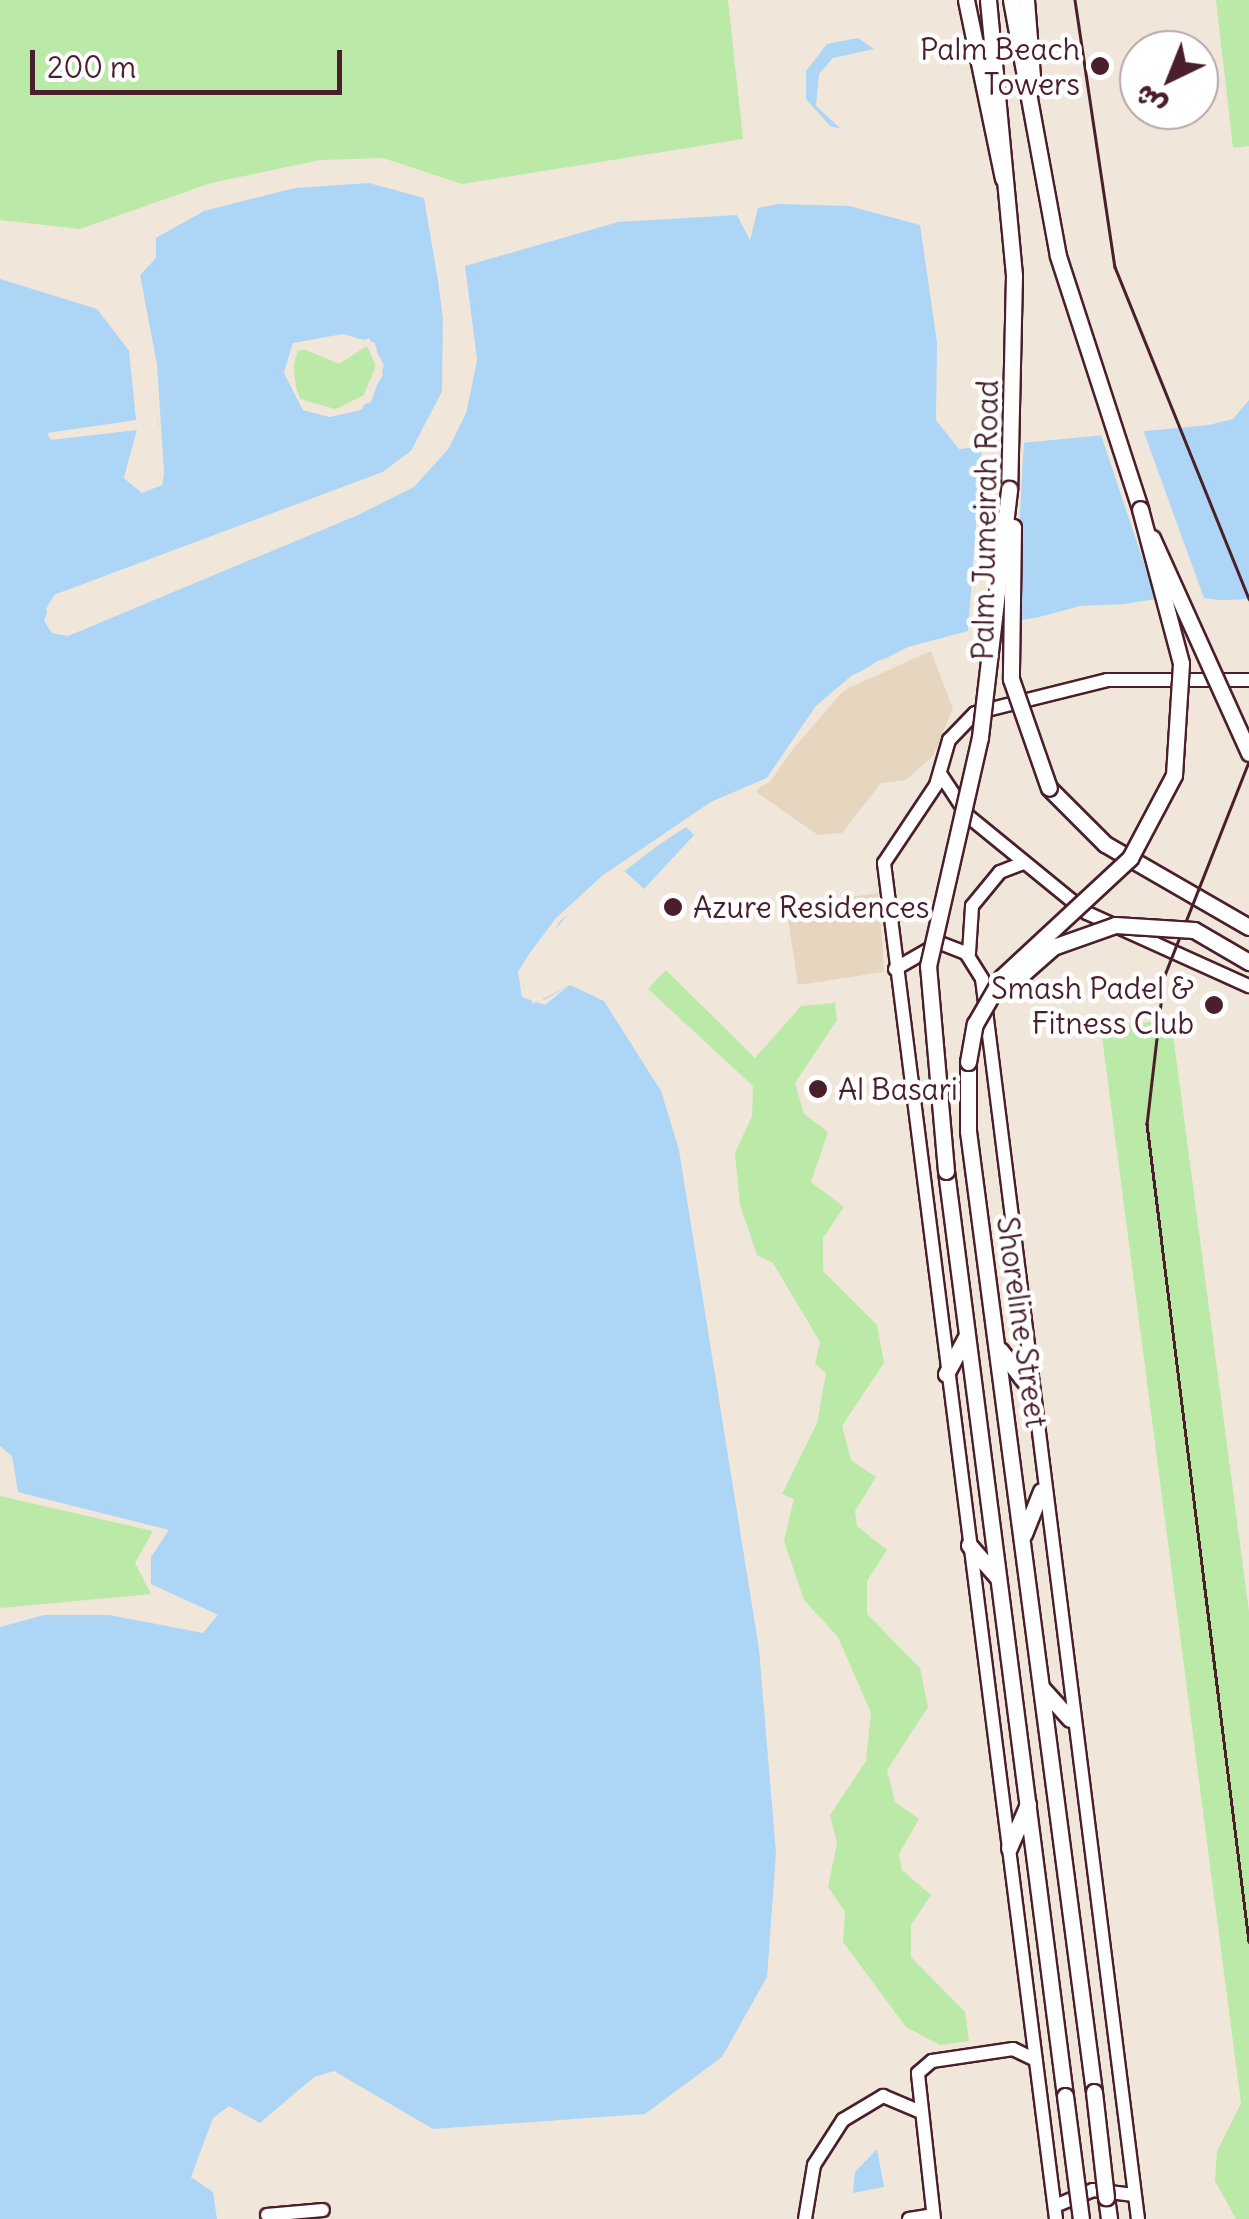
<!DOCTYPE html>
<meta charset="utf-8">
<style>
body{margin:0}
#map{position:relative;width:1249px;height:2219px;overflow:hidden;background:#f0e7da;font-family:Delius,"Playpen Sans Arabic",sans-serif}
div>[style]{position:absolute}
.built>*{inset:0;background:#e6d6c0}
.green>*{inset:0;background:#bbe9a7}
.water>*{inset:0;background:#acd5f6}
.pier>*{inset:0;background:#f0e7da}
.roads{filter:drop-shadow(2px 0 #4a1f2b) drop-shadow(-2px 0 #4a1f2b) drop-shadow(0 2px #4a1f2b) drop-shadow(0 -2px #4a1f2b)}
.minor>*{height:12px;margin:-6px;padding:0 6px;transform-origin:6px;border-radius:6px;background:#fff}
.major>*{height:15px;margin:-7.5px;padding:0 7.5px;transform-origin:7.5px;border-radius:7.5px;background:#fff}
.rail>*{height:2.5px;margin:-1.25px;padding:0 1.25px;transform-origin:1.25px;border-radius:1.25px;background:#4a1f2b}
.bridges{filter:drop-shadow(2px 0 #4a1f2b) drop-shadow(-2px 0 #4a1f2b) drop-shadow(0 2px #4a1f2b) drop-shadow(0 -2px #4a1f2b)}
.major-bridge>*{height:15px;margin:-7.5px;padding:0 7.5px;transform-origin:7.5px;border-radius:7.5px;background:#fff}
.dots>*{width:28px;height:28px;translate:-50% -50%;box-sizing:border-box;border:5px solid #fff;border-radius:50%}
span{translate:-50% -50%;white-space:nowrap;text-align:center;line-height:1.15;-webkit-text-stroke:9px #fff;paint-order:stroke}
.poi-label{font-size:30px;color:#4a1f2b}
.right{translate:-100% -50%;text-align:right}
.left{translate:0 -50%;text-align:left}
.street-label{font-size:30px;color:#4a1f2b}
.north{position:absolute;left:1119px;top:30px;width:100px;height:100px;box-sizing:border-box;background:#fff;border:2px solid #b7a5aa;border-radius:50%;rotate:223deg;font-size:28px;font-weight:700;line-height:40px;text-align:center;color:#4a1f2b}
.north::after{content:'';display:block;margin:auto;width:35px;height:45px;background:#4a1f2b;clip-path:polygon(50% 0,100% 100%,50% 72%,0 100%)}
.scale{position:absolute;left:30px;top:50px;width:312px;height:45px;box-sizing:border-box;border:5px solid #4a1f2b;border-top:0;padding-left:12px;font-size:30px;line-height:35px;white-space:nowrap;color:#4a1f2b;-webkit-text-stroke:8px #fff;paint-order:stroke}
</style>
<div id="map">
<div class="built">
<div style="clip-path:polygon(931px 651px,953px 709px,933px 756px,906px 780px,881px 783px,842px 833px,818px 835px,756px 792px,844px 690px)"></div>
<div style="clip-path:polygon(879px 893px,884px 972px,798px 985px,786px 906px)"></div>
</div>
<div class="green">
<div style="clip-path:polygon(0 0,728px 0,743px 139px,462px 184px,383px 158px,320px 160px,211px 183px,80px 229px,0 220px)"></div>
<div style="clip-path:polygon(1216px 0,1249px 0,1249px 146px,1233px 148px)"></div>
<div style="clip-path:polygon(367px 346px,376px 366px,361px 401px,335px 409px,300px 399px,291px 373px,299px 347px,339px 364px)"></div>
<div style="clip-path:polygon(666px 970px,755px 1058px,801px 1006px,835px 1003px,837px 1020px,795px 1083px,804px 1114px,828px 1132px,811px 1182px,844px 1207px,823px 1238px,823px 1271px,877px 1325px,884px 1363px,842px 1426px,851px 1460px,876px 1477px,855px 1511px,857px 1526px,887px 1550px,867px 1581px,867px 1614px,920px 1668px,928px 1707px,887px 1770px,895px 1802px,919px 1819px,899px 1854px,902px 1870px,931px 1895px,911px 1925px,911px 1957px,965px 2012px,969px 2041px,940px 2045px,906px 2027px,843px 1942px,845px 1912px,828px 1887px,837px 1843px,830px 1815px,866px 1761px,871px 1713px,838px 1637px,804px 1600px,784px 1541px,794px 1499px,782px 1494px,817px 1423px,826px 1373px,815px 1364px,820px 1342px,773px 1263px,757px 1255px,740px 1205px,735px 1153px,752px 1116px,753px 1086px,648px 989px)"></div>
<div style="clip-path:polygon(1171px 1019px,1249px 1612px,1249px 2219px,1236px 2219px,1215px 2181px,1217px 2151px,1241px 2103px,1101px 1029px)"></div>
<div style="clip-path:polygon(0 1496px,153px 1531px,135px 1563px,151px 1594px,0 1608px)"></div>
</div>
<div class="water">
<div style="clip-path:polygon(858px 38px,874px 49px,833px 58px,819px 74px,816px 106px,841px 129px,830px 126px,806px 99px,806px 71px,827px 44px)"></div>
<div style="clip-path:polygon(evenodd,369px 183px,424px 198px,443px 310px,442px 392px,411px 451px,383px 472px,54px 595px,46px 609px,52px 632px,80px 631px,414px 487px,466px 413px,477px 360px,465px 266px,618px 222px,737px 215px,750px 240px,758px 208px,779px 204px,849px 206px,920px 225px,937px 342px,936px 420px,959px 449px,1209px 425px,1233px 419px,1249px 400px,1249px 599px,1080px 606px,877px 661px,816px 706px,767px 778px,711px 802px,602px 876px,518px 972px,533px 1004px,570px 985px,604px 1001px,661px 1091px,679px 1150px,759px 1649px,776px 1853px,767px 1977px,722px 2057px,645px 2114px,433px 2129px,334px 2071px,314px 2077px,260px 2123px,229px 2106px,213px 2118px,191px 2177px,213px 2192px,217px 2219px,0 2219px,0 1627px,44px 1615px,109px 1615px,203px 1633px,218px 1615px,151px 1584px,151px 1557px,169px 1530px,18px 1492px,12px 1456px,0 1446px,0 279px,97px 309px,130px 352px,137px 420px,48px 437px,137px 430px,124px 478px,141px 492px,162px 485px,164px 472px,140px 275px,156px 258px,156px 238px,204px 211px,295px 188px,369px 183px,343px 334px,375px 343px,383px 375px,361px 410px,330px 417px,303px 410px,284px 373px,293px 343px,343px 334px)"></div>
<div style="clip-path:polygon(686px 827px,694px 835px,644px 889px,622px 869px)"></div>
<div style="clip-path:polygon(877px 2149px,884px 2187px,853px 2193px,855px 2172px)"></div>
</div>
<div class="pier">
<div style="clip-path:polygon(427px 195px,452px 350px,447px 394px,415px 454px,385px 477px,57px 599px,49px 620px,68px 631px,411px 483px,462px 411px,472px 360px,464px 261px,477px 360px,466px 413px,449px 448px,414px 487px,358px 515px,68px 636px,52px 633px,44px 621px,54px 595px,383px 472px,411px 451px,442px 392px,447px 350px)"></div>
<div style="clip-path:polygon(151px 246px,156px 258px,140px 275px,157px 364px,164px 472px,162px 485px,142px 493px,124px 478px,137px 430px,51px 440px,47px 433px,136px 420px,128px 341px,142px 420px,128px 426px,142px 430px,129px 476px,143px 487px,157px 482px,159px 427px,135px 275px)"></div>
<div style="clip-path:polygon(369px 338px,384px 365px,371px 402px,330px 417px,303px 410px,284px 373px,293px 343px,318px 347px,292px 352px,297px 397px,330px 412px,372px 391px,377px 354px,360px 342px)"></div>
<div style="clip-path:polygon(1142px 427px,1204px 598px,1249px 604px,1081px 611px,879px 665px,820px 709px,770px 782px,688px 822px,560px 921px,523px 985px,544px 1000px,570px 985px,545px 1005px,522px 997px,518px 972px,529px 954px,556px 918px,602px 876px,711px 802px,767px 778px,816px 706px,851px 676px,908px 647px,968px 631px,982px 446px,1024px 441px,1014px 621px,1156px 599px,1100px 432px)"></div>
</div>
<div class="roads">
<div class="minor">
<div style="left:941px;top:775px;width:49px;rotate:56.6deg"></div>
<div style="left:968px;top:816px;width:154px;rotate:39.2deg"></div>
<div style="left:1087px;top:913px;width:178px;rotate:24.3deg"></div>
<div style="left:969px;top:953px;width:47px;rotate:-86.3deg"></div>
<div style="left:972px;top:906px;width:44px;rotate:-50.5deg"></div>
<div style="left:1000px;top:872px;width:26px;rotate:-21deg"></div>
<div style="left:895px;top:969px;width:52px;rotate:-30deg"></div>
<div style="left:940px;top:943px;width:28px;rotate:21deg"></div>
<div style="left:966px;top:953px;width:31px;rotate:58deg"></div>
<div style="left:982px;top:979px;width:1250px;rotate:82.83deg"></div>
<div style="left:1055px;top:2206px;width:41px;rotate:-22.8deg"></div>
<div style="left:1093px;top:2190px;width:41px;rotate:7deg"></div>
<div style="left:267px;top:2215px;width:56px;rotate:-5.1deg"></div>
<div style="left:805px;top:2219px;width:55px;rotate:-80.5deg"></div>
<div style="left:814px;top:2165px;width:54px;rotate:-57.2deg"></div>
<div style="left:843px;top:2120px;width:47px;rotate:-31deg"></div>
<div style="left:883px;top:2096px;width:38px;rotate:23deg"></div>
<div style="left:909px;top:2219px;width:24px;rotate:-9deg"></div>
<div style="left:934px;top:2219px;width:147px;rotate:-96.3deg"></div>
<div style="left:918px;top:2073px;width:18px;rotate:-41deg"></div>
<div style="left:932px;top:2061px;width:82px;rotate:-8.4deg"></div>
<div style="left:1013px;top:2049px;width:25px;rotate:26deg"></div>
<div style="left:1056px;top:2219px;width:1367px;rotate:-97.23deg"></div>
<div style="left:884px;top:863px;width:94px;rotate:-56.3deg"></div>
<div style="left:936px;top:785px;width:47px;rotate:-73.9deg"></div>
<div style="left:949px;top:740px;width:37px;rotate:-46deg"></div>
<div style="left:975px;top:713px;width:136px;rotate:-14deg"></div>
<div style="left:1107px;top:680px;width:142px"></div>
</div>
<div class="major">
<div style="left:966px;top:0;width:182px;rotate:78.3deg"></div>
<div style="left:988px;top:0;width:277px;rotate:84.6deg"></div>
<div style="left:1014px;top:276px;width:213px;rotate:91.3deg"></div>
<div style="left:1011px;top:0;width:260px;rotate:79.6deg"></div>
<div style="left:1058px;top:256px;width:266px;rotate:72deg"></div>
<div style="left:1026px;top:0;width:89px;rotate:85.5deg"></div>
<div style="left:1049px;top:788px;width:79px;rotate:45deg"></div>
<div style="left:1105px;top:844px;width:166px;rotate:30deg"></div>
<div style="left:968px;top:1062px;width:69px;rotate:90deg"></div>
<div style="left:968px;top:1131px;width:969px;rotate:82.53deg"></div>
<div style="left:946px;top:1171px;width:933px;rotate:82.67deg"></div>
<div style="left:1000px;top:1350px;width:42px;rotate:51.8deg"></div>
<div style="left:946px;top:1374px;width:42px;rotate:-61.6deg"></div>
<div style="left:1024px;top:1534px;width:46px;rotate:-68.4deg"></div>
<div style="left:969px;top:1545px;width:44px;rotate:48.7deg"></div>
<div style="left:1041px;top:1687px;width:43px;rotate:47.8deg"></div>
<div style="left:1009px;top:1848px;width:48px;rotate:-66.6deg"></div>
<div style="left:1106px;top:2197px;width:22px;rotate:82deg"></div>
</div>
</div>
<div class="rail">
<div style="left:1075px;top:0;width:270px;rotate:81.5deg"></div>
<div style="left:1115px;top:267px;width:358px;rotate:68deg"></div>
<div style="left:1249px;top:762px;width:232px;rotate:111.5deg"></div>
<div style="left:1164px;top:978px;width:147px;rotate:96.6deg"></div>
<div style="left:1147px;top:1124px;width:824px;rotate:82.89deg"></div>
</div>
<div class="bridges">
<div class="major-bridge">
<div style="left:1013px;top:527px;width:152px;rotate:90.8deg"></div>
<div style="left:1011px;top:679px;width:115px;rotate:70.8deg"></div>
<div style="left:1152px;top:538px;width:236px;rotate:65.7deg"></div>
<div style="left:1003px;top:991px;width:67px;rotate:-41.3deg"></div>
<div style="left:1053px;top:947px;width:66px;rotate:-19.5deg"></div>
<div style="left:1115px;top:925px;width:79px;rotate:3.6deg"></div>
<div style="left:1194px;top:930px;width:64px;rotate:30.2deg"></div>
<div style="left:968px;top:1062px;width:39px;rotate:-80deg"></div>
<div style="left:975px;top:1024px;width:54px;rotate:-60.1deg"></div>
<div style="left:1002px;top:977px;width:175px;rotate:-42.9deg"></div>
<div style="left:1130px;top:858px;width:94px;rotate:-62.1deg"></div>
<div style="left:1174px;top:775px;width:112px;rotate:-86.4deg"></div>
<div style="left:1181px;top:663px;width:159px;rotate:-104.9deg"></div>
<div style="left:946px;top:1171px;width:206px;rotate:-95deg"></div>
<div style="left:928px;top:966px;width:235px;rotate:-77.2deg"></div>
<div style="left:980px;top:737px;width:250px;rotate:-83.3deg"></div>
<div style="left:1094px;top:2092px;width:106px;rotate:83.5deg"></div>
<div style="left:1065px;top:2096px;width:124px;rotate:82.6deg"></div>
</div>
</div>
<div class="dots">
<div style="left:1100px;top:66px;background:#4a1f2b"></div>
<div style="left:673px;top:907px;background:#4a1f2b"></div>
<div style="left:1214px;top:1005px;background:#4a1f2b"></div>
<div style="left:818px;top:1089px;background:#4a1f2b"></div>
</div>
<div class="poi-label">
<span class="right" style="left:1080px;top:66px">Palm Beach<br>Towers</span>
<span class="left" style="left:693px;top:907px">Azure Residences</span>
<span class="right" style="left:1194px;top:1005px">Smash Padel &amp;<br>Fitness Club</span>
<span class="left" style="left:838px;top:1089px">Al Basari</span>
</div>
<div class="street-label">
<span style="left:985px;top:520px;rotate:-89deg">Palm Jumeirah Road</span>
<span style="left:1022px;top:1322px;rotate:82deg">Shoreline Street</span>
</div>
<div class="north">ش</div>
<div class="scale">200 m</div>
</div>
